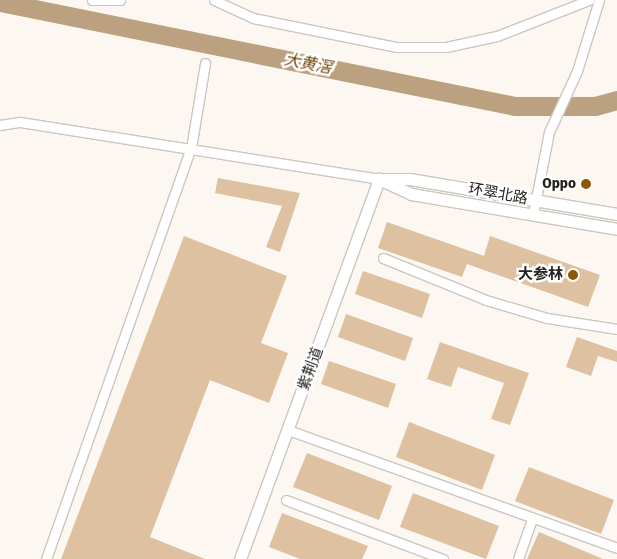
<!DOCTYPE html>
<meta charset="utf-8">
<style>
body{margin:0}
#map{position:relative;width:617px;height:559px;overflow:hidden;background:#fdf7f1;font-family:"Fira Sans Condensed","Noto Sans SC",sans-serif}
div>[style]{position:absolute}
.river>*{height:19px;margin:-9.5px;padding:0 9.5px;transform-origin:9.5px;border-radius:9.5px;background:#bca181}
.building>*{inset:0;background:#ddc1a0}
.roads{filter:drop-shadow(1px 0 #ccc6c0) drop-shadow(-1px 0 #ccc6c0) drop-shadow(0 1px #ccc6c0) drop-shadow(0 -1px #ccc6c0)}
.minor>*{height:9px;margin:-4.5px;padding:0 4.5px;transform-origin:4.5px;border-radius:4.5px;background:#fff}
.tertiary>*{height:11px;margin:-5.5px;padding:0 5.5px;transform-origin:5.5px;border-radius:5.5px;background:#fff}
.dots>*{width:14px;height:14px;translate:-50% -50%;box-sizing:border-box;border:2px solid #fff;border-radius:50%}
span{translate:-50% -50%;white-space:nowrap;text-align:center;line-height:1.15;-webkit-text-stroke:5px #fff;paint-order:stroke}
.poi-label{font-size:15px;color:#262421;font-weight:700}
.right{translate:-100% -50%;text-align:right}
.street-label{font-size:15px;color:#262421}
.water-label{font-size:16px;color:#6b460d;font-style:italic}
</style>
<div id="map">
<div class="river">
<div style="left:0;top:2px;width:525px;rotate:11.42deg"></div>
<div style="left:515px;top:106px;width:80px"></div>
<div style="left:595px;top:106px;width:23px;rotate:-15deg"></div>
</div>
<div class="building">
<div style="clip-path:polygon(218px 178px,300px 193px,280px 252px,266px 247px,282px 206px,215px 193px)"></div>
<div style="clip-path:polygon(387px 222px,484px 256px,490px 236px,600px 275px,588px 307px,467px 264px,462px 277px,378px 248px)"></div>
<div style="clip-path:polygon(184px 236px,287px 276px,261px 343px,288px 353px,269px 403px,210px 380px,150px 537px,205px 559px,61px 559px)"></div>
<div style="clip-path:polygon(363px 271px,430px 294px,422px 318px,355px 294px)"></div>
<div style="clip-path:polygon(346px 314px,413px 338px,405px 361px,338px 337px)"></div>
<div style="clip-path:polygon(577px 337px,617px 351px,617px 362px,598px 356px,591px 376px,566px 367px)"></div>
<div style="clip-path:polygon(440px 342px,529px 373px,510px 425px,491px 419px,504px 383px,458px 367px,451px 387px,427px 379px)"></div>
<div style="clip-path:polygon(329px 361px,396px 384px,388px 408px,321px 384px)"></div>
<div style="clip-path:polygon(409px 422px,495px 455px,482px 490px,396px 457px)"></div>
<div style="clip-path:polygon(307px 453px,392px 486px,379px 520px,293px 487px)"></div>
<div style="clip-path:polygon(529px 467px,614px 500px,601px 534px,515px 501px)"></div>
<div style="clip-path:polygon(413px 493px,499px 526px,486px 559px,400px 527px)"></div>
<div style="clip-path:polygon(282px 513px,368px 546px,362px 559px,300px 559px,269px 547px)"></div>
<div style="clip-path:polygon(539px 532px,603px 559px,527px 559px)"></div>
</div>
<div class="roads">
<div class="minor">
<div style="left:92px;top:0;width:28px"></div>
<div style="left:214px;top:0;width:43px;rotate:24.8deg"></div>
<div style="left:253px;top:18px;width:147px;rotate:11.4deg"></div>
<div style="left:397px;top:47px;width:49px"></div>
<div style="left:446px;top:47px;width:52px;rotate:-12.2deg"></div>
<div style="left:497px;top:36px;width:99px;rotate:-21.4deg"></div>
<div style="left:0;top:125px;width:20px;rotate:-9deg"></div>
<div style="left:20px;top:122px;width:363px;rotate:9deg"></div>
<div style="left:533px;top:214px;width:84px;rotate:-79deg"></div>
<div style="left:549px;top:132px;width:67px;rotate:-65.3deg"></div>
<div style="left:577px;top:71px;width:74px;rotate:-72.8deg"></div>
<div style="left:383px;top:258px;width:111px;rotate:22.2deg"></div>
<div style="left:486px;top:300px;width:64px;rotate:16.4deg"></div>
<div style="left:547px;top:318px;width:71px;rotate:8.9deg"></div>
<div style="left:288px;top:430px;width:350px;rotate:19.7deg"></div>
<div style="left:286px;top:500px;width:168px;rotate:20.6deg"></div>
<div style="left:46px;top:559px;width:436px;rotate:-70.6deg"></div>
<div style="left:191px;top:148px;width:86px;rotate:-80.6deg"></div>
<div style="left:518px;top:559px;width:42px;rotate:-70.7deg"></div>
</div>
<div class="tertiary">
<div style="left:379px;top:179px;width:35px;rotate:25deg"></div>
<div style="left:411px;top:194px;width:209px;rotate:9.6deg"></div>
<div style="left:384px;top:179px;width:26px"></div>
<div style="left:410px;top:179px;width:210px;rotate:9.6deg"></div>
<div style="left:240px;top:559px;width:405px;rotate:-69.9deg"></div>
</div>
</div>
<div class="dots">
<div style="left:586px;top:184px;background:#8c5a04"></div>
<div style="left:573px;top:275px;background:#8c5a04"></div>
</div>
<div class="poi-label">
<span class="right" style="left:576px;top:184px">Oppo</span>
<span class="right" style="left:563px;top:275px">大参林</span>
</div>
<div class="street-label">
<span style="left:498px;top:194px;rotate:10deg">环翠北路</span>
<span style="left:311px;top:369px;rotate:-70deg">紫荆道</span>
</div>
<div class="water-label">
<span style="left:308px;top:64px;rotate:11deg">大黄滘</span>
</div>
</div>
